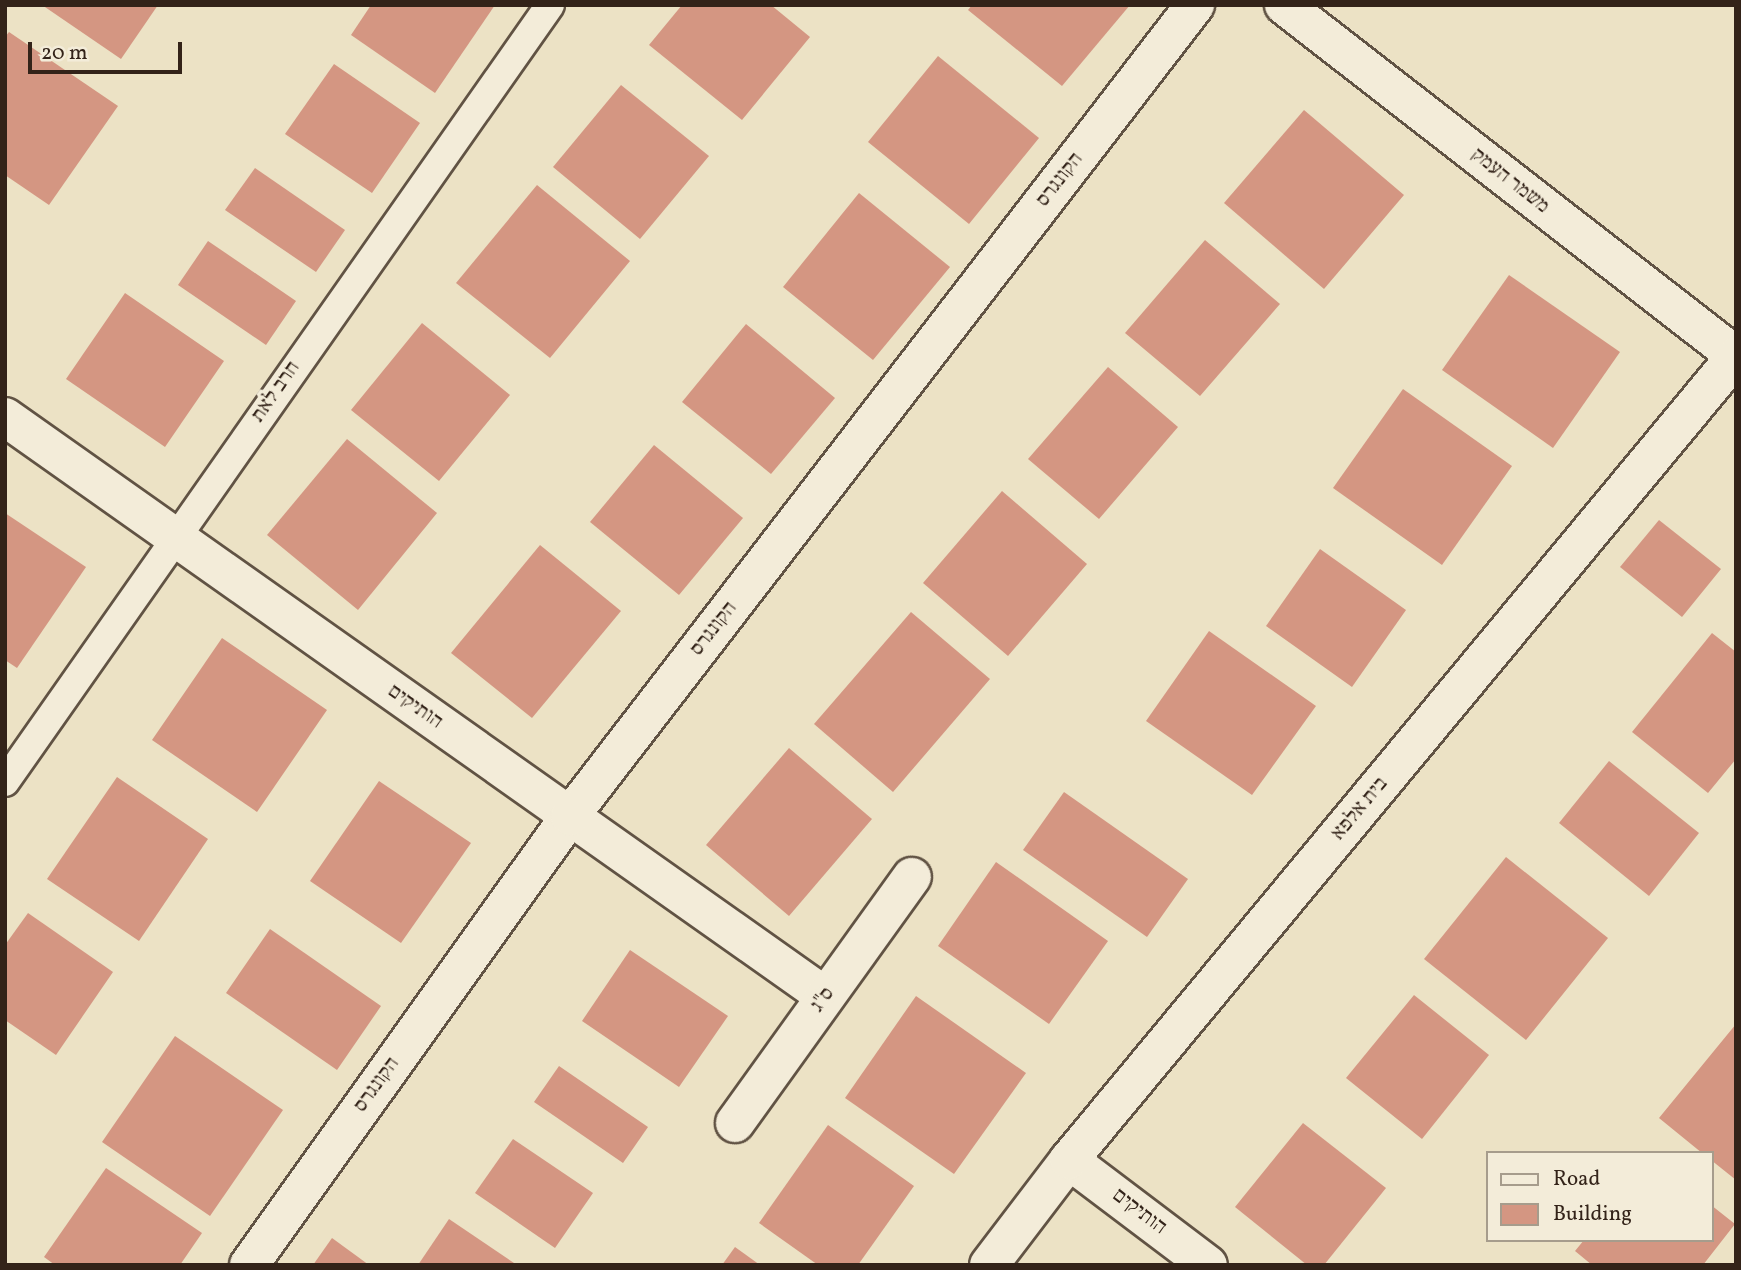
<!DOCTYPE html>
<meta charset="utf-8">
<style>
body{margin:0}
#map{position:relative;width:1741px;height:1270px;overflow:hidden;background:#ece2c5;font-family:Vollkorn,"Frank Ruhl Libre",serif}
div>[style]{position:absolute}
.building>*{inset:0;background:#d49682}
.roads{filter:drop-shadow(2px 0 #615344) drop-shadow(-2px 0 #615344) drop-shadow(0 2px #615344) drop-shadow(0 -2px #615344)}
.service>*{height:28px;margin:-14px;padding:0 14px;transform-origin:14px;border-radius:14px;background:#f3ecd9}
.minor>*{height:38px;margin:-19px;padding:0 19px;transform-origin:19px;border-radius:19px;background:#f3ecd9}
.tertiary>*{height:38px;margin:-19px;padding:0 19px;transform-origin:19px;border-radius:19px;background:#f3ecd9}
span{translate:-50% -50%;white-space:nowrap;text-align:center;line-height:1.15;-webkit-text-stroke:7px #f3ecd9;paint-order:stroke}
.street-label{font-size:21px;color:#332319}
.frame{position:absolute;inset:0;border:7px solid #332319;pointer-events:none}
.legend{position:absolute;left:1486px;top:1151px;width:228px;height:91px;box-sizing:border-box;background:#f3ecd9;border:2px solid #a69c8c;margin:0;padding:9px 12px;list-style:none;font-size:21px;color:#332319}
.legend li{display:flex;align-items:center;gap:14px;height:35px}
.legend b{width:35px;border:2px solid #a69c8c}
.scale{position:absolute;left:28px;top:42px;width:154px;height:32px;box-sizing:border-box;border:4px solid #332319;border-top:0;padding-left:9px;font-size:21px;line-height:24px;white-space:nowrap;color:#332319;-webkit-text-stroke:5px #f3ecd9;paint-order:stroke}
</style>
<div id="map">
<div class="building">
<div style="clip-path:polygon(42px 5px,158px 5px,121px 59px)"></div>
<div style="clip-path:polygon(371px 5px,495px 5px,435px 93px,351px 35px)"></div>
<div style="clip-path:polygon(682px 5px,771px 5px,810px 37px,742px 120px,649px 45px)"></div>
<div style="clip-path:polygon(972px 5px,1130px 5px,1062px 86px,968px 10px)"></div>
<div style="clip-path:polygon(9px 32px,118px 106px,49px 205px,5px 175px,5px 37px)"></div>
<div style="clip-path:polygon(938px 56px,1039px 138px,969px 224px,868px 142px)"></div>
<div style="clip-path:polygon(334px 64px,420px 123px,372px 193px,285px 134px)"></div>
<div style="clip-path:polygon(621px 85px,709px 156px,640px 239px,553px 167px)"></div>
<div style="clip-path:polygon(1304px 110px,1404px 195px,1324px 289px,1224px 203px)"></div>
<div style="clip-path:polygon(255px 168px,345px 230px,316px 272px,225px 210px)"></div>
<div style="clip-path:polygon(537px 185px,630px 261px,550px 358px,456px 283px)"></div>
<div style="clip-path:polygon(859px 193px,950px 267px,873px 360px,783px 287px)"></div>
<div style="clip-path:polygon(1205px 240px,1280px 304px,1200px 396px,1125px 333px)"></div>
<div style="clip-path:polygon(208px 241px,296px 301px,266px 345px,178px 285px)"></div>
<div style="clip-path:polygon(1509px 275px,1620px 352px,1553px 448px,1442px 370px)"></div>
<div style="clip-path:polygon(125px 293px,224px 361px,165px 447px,66px 379px)"></div>
<div style="clip-path:polygon(422px 323px,510px 395px,439px 481px,351px 410px)"></div>
<div style="clip-path:polygon(746px 324px,835px 398px,771px 474px,682px 402px)"></div>
<div style="clip-path:polygon(1108px 367px,1178px 427px,1099px 519px,1028px 459px)"></div>
<div style="clip-path:polygon(1403px 389px,1512px 466px,1442px 565px,1333px 488px)"></div>
<div style="clip-path:polygon(347px 439px,437px 513px,358px 610px,267px 535px)"></div>
<div style="clip-path:polygon(654px 445px,743px 518px,679px 595px,590px 522px)"></div>
<div style="clip-path:polygon(1002px 491px,1087px 564px,1008px 656px,923px 583px)"></div>
<div style="clip-path:polygon(5px 513px,86px 567px,17px 668px,5px 660px)"></div>
<div style="clip-path:polygon(1659px 520px,1721px 569px,1682px 617px,1620px 567px)"></div>
<div style="clip-path:polygon(540px 545px,621px 611px,532px 718px,451px 653px)"></div>
<div style="clip-path:polygon(1320px 549px,1406px 610px,1352px 687px,1266px 626px)"></div>
<div style="clip-path:polygon(911px 612px,990px 679px,893px 792px,814px 724px)"></div>
<div style="clip-path:polygon(1209px 631px,1316px 706px,1252px 795px,1146px 721px)"></div>
<div style="clip-path:polygon(1712px 633px,1736px 652px,1736px 759px,1708px 793px,1632px 732px)"></div>
<div style="clip-path:polygon(222px 638px,327px 710px,257px 812px,152px 740px)"></div>
<div style="clip-path:polygon(789px 748px,872px 819px,789px 916px,706px 845px)"></div>
<div style="clip-path:polygon(1609px 761px,1699px 833px,1649px 896px,1559px 823px)"></div>
<div style="clip-path:polygon(117px 777px,208px 839px,139px 941px,47px 879px)"></div>
<div style="clip-path:polygon(379px 781px,471px 843px,401px 943px,310px 881px)"></div>
<div style="clip-path:polygon(1064px 792px,1188px 879px,1147px 937px,1023px 850px)"></div>
<div style="clip-path:polygon(1506px 857px,1608px 938px,1526px 1040px,1424px 959px)"></div>
<div style="clip-path:polygon(996px 862px,1108px 941px,1049px 1024px,938px 946px)"></div>
<div style="clip-path:polygon(28px 913px,113px 972px,56px 1055px,5px 1020px,5px 945px)"></div>
<div style="clip-path:polygon(270px 929px,381px 1006px,337px 1070px,226px 993px)"></div>
<div style="clip-path:polygon(630px 950px,728px 1016px,679px 1087px,582px 1021px)"></div>
<div style="clip-path:polygon(1414px 995px,1489px 1055px,1422px 1139px,1346px 1078px)"></div>
<div style="clip-path:polygon(916px 996px,1026px 1073px,954px 1174px,845px 1098px)"></div>
<div style="clip-path:polygon(1736px 1024px,1736px 1180px,1711px 1160px,1711px 1153px,1702px 1153px,1659px 1118px)"></div>
<div style="clip-path:polygon(175px 1036px,283px 1110px,210px 1216px,102px 1142px)"></div>
<div style="clip-path:polygon(559px 1066px,648px 1127px,623px 1163px,534px 1102px)"></div>
<div style="clip-path:polygon(1303px 1123px,1386px 1188px,1324px 1265px,1307px 1265px,1235px 1207px)"></div>
<div style="clip-path:polygon(828px 1125px,914px 1186px,858px 1265px,818px 1265px,759px 1223px)"></div>
<div style="clip-path:polygon(513px 1139px,593px 1193px,555px 1248px,475px 1193px)"></div>
<div style="clip-path:polygon(106px 1168px,202px 1233px,180px 1265px,55px 1265px,44px 1257px)"></div>
<div style="clip-path:polygon(1711px 1205px,1735px 1224px,1703px 1265px,1592px 1265px,1575px 1251px,1584px 1240px,1711px 1240px)"></div>
<div style="clip-path:polygon(449px 1219px,517px 1265px,418px 1265px)"></div>
<div style="clip-path:polygon(332px 1238px,369px 1265px,313px 1265px)"></div>
<div style="clip-path:polygon(735px 1247px,760px 1265px,722px 1265px)"></div>
</div>
<div class="roads">
<div class="service">
<div style="left:5px;top:782px;width:949px;rotate:-54.95deg"></div>
</div>
<div class="minor">
<div style="left:1284px;top:5px;width:572px;rotate:37.83deg"></div>
<div style="left:5px;top:417px;width:1004px;rotate:35.23deg"></div>
<div style="left:735px;top:1123px;width:303px;rotate:-54.3deg"></div>
<div style="left:1069px;top:1160px;width:174px;rotate:37.1deg"></div>
<div style="left:249px;top:1265px;width:552px;rotate:-54.44deg"></div>
<div style="left:570px;top:816px;width:1024px;rotate:-52.38deg"></div>
</div>
<div class="tertiary">
<div style="left:989px;top:1265px;width:132px;rotate:-52.7deg"></div>
<div style="left:1069px;top:1160px;width:1045px;rotate:-50.32deg"></div>
</div>
</div>
<div class="street-label">
<span style="left:1060px;top:180px;rotate:-52deg">הקונגרס</span>
<span style="left:1510px;top:181px;rotate:38deg">משמר העמק</span>
<span style="left:276px;top:392px;rotate:-55deg">חרב לאת</span>
<span style="left:714px;top:629px;rotate:-52deg">הקונגרס</span>
<span style="left:415px;top:707px;rotate:35deg">הותיקים</span>
<span style="left:1360px;top:809px;rotate:-50deg">בית אלפא</span>
<span style="left:823px;top:1000px;rotate:-54deg">ס"ג</span>
<span style="left:377px;top:1085px;rotate:-54deg">הקונגרס</span>
<span style="left:1139px;top:1212px;rotate:37deg">הותיקים</span>
</div>
<div class="frame"></div>
<ul class="legend">
<li><b style="height:9px;background:#f3ecd9"></b>Road</li>
<li><b style="height:19px;background:#d49682"></b>Building</li>
</ul>
<div class="scale">20 m</div>
</div>
